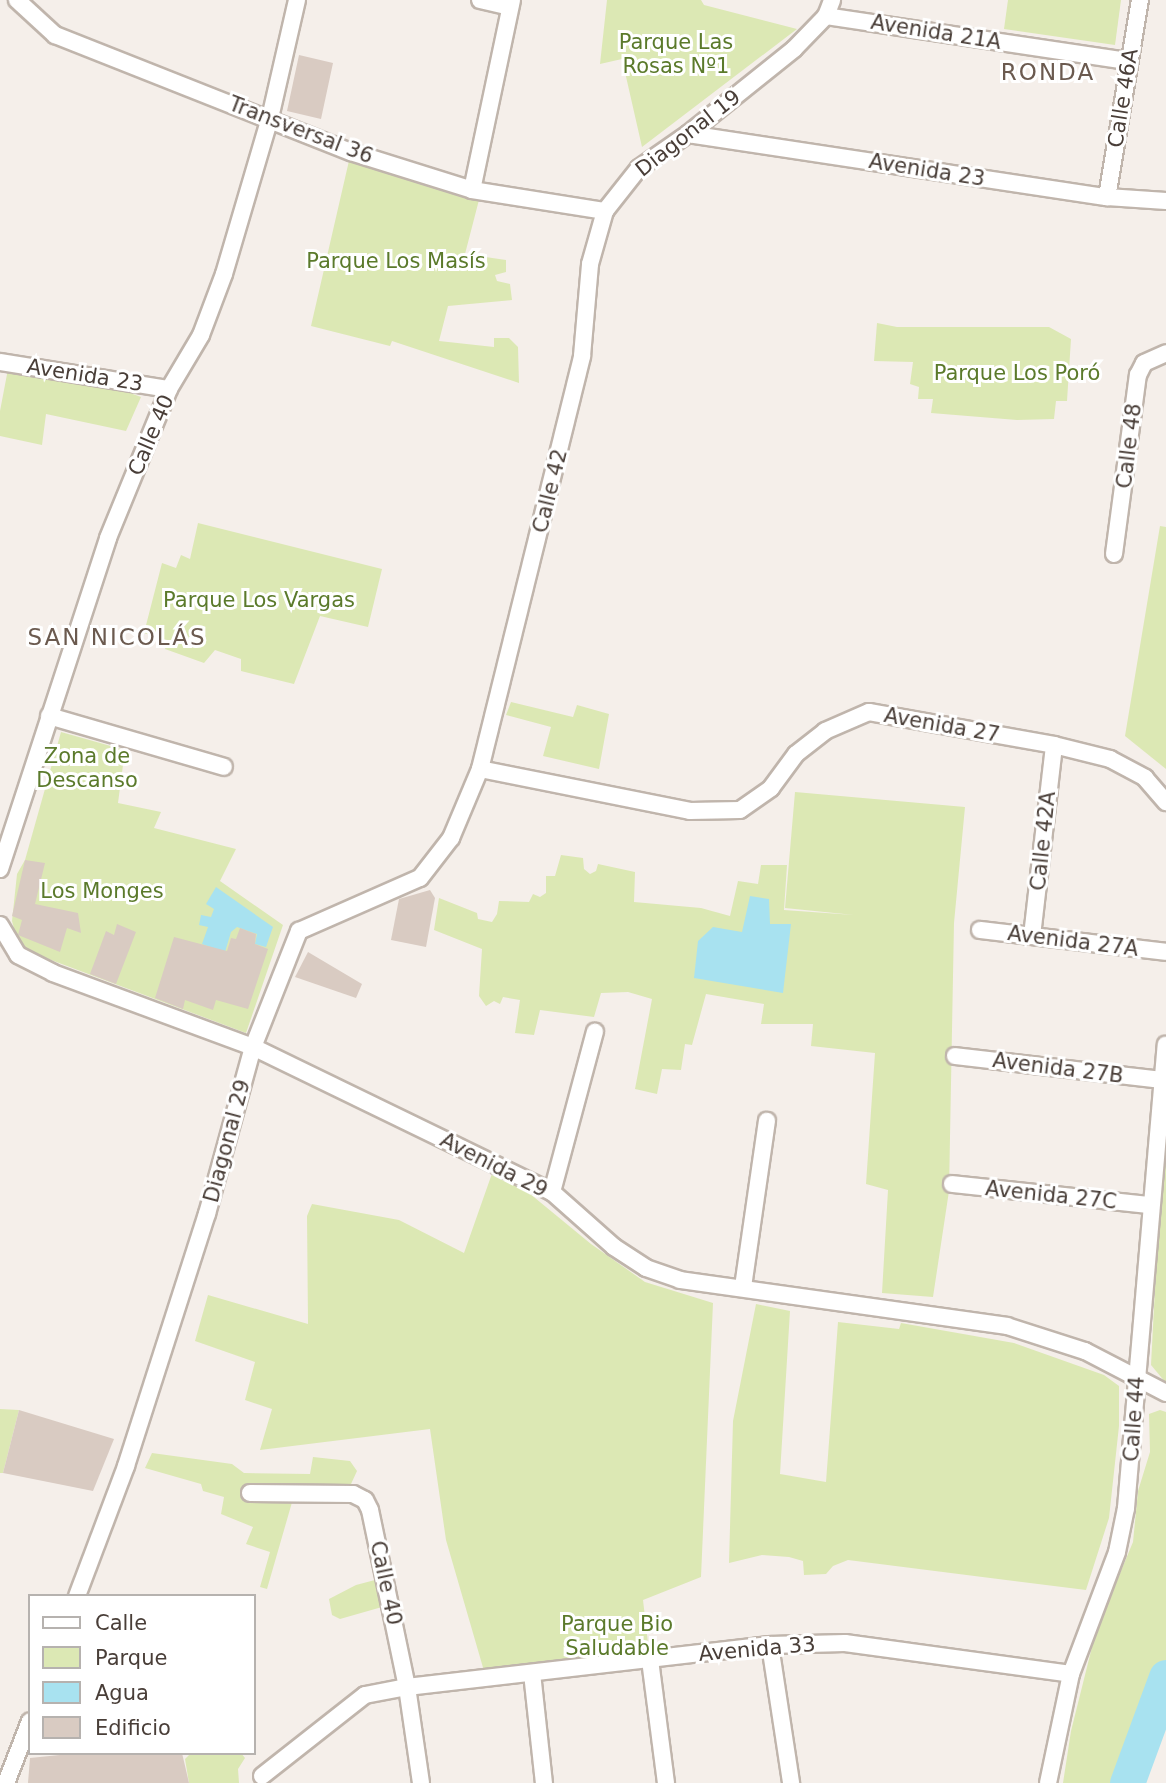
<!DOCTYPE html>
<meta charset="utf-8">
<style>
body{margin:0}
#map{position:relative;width:1166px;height:1783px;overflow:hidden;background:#f5efea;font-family:"DejaVu Sans",sans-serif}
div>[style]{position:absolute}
.green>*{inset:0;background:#dce8b4}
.water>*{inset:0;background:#a8e2f0}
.river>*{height:35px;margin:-17.5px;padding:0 17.5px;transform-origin:17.5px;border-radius:17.5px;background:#a8e2f0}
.building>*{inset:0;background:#d9cbc2}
.roads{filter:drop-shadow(2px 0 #c0b5ac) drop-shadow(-2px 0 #c0b5ac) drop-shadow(0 2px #c0b5ac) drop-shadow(0 -2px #c0b5ac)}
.minor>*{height:16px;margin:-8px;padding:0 8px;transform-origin:8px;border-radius:8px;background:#fff}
span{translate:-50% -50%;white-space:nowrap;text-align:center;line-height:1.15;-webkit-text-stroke:6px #fff;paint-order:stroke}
.street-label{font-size:21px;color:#493e38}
.park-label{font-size:21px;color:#5b7a2b}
.neighbourhood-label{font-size:23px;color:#6b5a4f;letter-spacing:2px}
.legend{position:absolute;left:28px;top:1594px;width:228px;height:161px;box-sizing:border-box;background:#fff;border:2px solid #b6b2af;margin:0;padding:9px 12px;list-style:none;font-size:21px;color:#493e38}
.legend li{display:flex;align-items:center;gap:14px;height:35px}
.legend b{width:35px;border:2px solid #b6b2af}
</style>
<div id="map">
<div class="green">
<div style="clip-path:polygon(607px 0,701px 0,704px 5px,797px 29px,642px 147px,622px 59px,600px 64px)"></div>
<div style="clip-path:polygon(1008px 0,1121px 0,1115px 45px,1004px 29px)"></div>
<div style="clip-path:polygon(351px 152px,480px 196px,465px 254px,506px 260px,506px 272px,495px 275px,497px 281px,510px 284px,512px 300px,448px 306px,439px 341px,494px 347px,494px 338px,509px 338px,518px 347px,519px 383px,392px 341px,390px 346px,311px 326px)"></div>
<div style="clip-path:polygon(877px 323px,897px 327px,1049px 327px,1071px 339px,1067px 401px,1056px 401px,1054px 419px,1017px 420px,931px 413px,933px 399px,918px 399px,919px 387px,910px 384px,913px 362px,874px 361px)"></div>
<div style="clip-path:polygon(8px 369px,106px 384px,141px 397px,126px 431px,46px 414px,42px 445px,0 436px,0 411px)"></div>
<div style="clip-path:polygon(198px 523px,382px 569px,368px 627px,320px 616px,294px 684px,241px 671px,241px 659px,215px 650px,204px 663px,165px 649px,167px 640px,144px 633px,162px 563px,176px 568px,181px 555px,190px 559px)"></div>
<div style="clip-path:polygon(1160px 526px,1166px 527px,1166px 769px,1125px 736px)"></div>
<div style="clip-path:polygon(511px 702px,573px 717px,577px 705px,609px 714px,599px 769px,543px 756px,551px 727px,506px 715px)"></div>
<div style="clip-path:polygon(61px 732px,125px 750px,118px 803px,161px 812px,154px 828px,236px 849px,220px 881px,283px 925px,246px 1033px,19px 948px,12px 921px,17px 874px,25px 860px)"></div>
<div style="clip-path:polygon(795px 792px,965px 807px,954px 923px,949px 1191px,933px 1297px,882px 1293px,888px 1190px,866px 1184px,875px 1053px,811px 1046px,813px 1024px,761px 1024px,764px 1004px,706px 994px,692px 1045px,685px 1044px,681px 1070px,662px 1069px,657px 1094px,635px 1089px,652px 999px,628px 992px,601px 993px,594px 1017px,540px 1010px,534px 1035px,515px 1033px,520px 1000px,503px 997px,500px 1004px,494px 1001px,486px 1006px,479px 996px,482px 949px,434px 930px,439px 898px,477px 913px,478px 919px,492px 922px,497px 914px,499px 901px,529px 902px,533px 894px,540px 897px,546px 893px,546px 876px,555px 876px,561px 855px,583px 858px,584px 869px,590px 874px,596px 871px,598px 864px,635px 872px,634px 902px,701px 908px,730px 916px,738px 881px,758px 884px,761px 865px,787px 865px,784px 910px,854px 915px,785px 908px)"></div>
<div style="clip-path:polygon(1166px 1078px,1166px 1383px,1151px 1365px)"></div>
<div style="clip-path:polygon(495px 1165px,591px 1244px,645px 1282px,713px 1303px,701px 1577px,643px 1600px,650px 1660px,484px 1671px,446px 1540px,430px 1429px,260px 1450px,272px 1409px,245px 1400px,255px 1362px,195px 1341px,208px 1295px,308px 1324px,307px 1216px,312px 1204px,399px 1220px,464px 1253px)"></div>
<div style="clip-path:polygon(756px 1304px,790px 1311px,780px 1474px,826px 1482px,838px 1322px,899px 1329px,901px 1323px,1014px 1343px,1104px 1375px,1119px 1386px,1119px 1426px,1109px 1518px,1086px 1590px,848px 1560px,833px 1566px,826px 1574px,804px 1575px,803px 1561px,789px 1557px,762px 1555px,729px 1563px,733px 1421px)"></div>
<div style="clip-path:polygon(0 1409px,19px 1410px,3px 1473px,0 1473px)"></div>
<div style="clip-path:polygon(1160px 1410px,1166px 1412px,1166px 1660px,1122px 1783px,1063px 1783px,1071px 1731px,1096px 1631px,1133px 1542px,1138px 1491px,1150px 1452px,1149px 1414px)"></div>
<div style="clip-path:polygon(152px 1453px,232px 1464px,244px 1473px,310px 1474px,313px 1457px,350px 1461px,357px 1471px,351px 1484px,297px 1485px,267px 1589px,260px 1587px,270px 1552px,246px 1544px,253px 1527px,221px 1514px,224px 1497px,203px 1491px,201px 1484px,145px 1468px)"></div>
<div style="clip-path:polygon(375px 1580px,382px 1607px,340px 1619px,332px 1615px,329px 1599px,356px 1585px)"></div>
<div style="clip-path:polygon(191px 1753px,241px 1753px,245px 1758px,238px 1769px,239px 1783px,189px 1783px,185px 1759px)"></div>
</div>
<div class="water">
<div style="clip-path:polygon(216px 887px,273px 927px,266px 947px,255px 944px,257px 934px,237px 927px,231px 932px,225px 952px,202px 944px,208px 927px,199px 925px,201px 915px,211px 917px,214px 909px,206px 904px)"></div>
<div style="clip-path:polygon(750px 896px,769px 899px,770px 924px,791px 924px,783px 993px,694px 978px,698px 941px,713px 927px,742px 932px)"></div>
</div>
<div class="river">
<div style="left:1127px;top:1783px;width:113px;rotate:-69.8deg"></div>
</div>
<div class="building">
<div style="clip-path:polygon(299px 55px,333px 63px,321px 119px,287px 111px)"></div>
<div style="clip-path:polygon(25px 860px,45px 863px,35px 904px,78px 913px,81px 933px,67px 928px,60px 952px,18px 935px,22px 920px,12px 916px)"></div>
<div style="clip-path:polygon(430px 890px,435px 898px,426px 947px,391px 940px,399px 899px)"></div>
<div style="clip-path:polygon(117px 924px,136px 932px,116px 984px,90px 974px,106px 931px,114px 935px)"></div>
<div style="clip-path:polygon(240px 928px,256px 934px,255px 944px,268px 949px,248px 1009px,216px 1000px,213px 1010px,185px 1000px,183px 1009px,155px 998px,174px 937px,227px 951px,231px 938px,236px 939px)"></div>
<div style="clip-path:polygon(308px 952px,362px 984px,356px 998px,295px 977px)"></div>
<div style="clip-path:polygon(19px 1410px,114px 1439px,93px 1491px,3px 1473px)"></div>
<div style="clip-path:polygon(79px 1753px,182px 1753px,189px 1783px,28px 1783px,30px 1758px)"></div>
</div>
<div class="roads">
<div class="minor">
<div style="left:17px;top:0;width:52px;rotate:42.6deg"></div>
<div style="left:55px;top:35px;width:318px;rotate:21.6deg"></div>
<div style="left:351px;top:152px;width:127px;rotate:17.4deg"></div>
<div style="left:472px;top:190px;width:135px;rotate:9deg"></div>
<div style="left:480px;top:0;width:31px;rotate:13deg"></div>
<div style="left:826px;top:16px;width:305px;rotate:8.5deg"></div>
<div style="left:688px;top:134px;width:424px;rotate:8.6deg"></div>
<div style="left:1107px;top:197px;width:59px;rotate:3.9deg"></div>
<div style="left:472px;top:190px;width:194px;rotate:-78.1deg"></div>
<div style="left:1107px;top:197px;width:200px;rotate:-80.5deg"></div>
<div style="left:0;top:362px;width:171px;rotate:9.1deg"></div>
<div style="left:1114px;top:554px;width:181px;rotate:-82.4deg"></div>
<div style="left:1138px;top:375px;width:13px;rotate:-63deg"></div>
<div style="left:1144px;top:363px;width:24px;rotate:-24deg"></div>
<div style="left:49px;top:716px;width:182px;rotate:16.2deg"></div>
<div style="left:480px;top:769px;width:214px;rotate:11.3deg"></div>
<div style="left:690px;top:811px;width:50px;rotate:-1.1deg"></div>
<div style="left:740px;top:810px;width:38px;rotate:-35deg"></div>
<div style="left:771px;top:788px;width:42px;rotate:-53.7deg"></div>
<div style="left:796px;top:754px;width:37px;rotate:-38deg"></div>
<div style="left:825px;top:731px;width:48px;rotate:-23.4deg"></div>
<div style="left:869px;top:712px;width:188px;rotate:10.1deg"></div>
<div style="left:1054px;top:745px;width:58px;rotate:14deg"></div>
<div style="left:1110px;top:759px;width:40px;rotate:28deg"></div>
<div style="left:1145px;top:778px;width:32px;rotate:49deg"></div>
<div style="left:0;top:869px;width:348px;rotate:-71.9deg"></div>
<div style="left:108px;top:538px;width:161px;rotate:-67.7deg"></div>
<div style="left:169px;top:389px;width:63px;rotate:-59.3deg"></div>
<div style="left:201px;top:335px;width:65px;rotate:-69.3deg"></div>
<div style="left:224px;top:274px;width:163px;rotate:-73.6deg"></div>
<div style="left:270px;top:118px;width:121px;rotate:-77.1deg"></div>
<div style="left:0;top:925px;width:35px;rotate:59deg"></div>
<div style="left:18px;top:955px;width:39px;rotate:27deg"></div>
<div style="left:53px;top:973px;width:213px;rotate:20.3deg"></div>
<div style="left:253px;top:1047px;width:332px;rotate:25.9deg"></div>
<div style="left:552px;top:1192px;width:83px;rotate:41.6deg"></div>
<div style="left:614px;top:1247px;width:38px;rotate:33deg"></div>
<div style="left:646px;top:1268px;width:36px;rotate:19deg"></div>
<div style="left:680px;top:1280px;width:330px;rotate:8deg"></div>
<div style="left:1007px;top:1326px;width:82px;rotate:17.8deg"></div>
<div style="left:1085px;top:1351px;width:91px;rotate:27.4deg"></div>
<div style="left:980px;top:930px;width:187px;rotate:6.7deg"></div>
<div style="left:1032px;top:936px;width:192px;rotate:-83.4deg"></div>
<div style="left:955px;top:1056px;width:207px;rotate:6.6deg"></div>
<div style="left:952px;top:1184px;width:199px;rotate:6.1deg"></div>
<div style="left:552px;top:1192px;width:166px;rotate:-75deg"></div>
<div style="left:743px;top:1287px;width:168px;rotate:-81.8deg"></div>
<div style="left:250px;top:1493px;width:103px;rotate:0.6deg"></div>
<div style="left:353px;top:1494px;width:13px;rotate:27deg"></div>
<div style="left:365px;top:1500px;width:11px;rotate:63deg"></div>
<div style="left:370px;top:1510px;width:181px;rotate:78.2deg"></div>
<div style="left:407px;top:1687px;width:97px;rotate:81.7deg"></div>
<div style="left:77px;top:1596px;width:139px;rotate:-69.3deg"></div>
<div style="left:126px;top:1466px;width:265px;rotate:-72.2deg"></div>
<div style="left:207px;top:1214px;width:173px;rotate:-74.6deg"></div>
<div style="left:253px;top:1047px;width:125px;rotate:-68.4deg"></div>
<div style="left:299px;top:931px;width:132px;rotate:-23.7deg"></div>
<div style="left:420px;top:878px;width:51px;rotate:-52.2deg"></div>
<div style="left:451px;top:838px;width:75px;rotate:-67.2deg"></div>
<div style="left:480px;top:769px;width:425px;rotate:-76.1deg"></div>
<div style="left:582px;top:356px;width:92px;rotate:-85deg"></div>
<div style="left:590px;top:264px;width:55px;rotate:-74.2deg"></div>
<div style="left:605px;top:211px;width:55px;rotate:-51.7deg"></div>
<div style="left:639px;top:168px;width:60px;rotate:-34.8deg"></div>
<div style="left:688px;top:134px;width:136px;rotate:-38.7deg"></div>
<div style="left:794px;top:49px;width:46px;rotate:-45.9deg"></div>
<div style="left:826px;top:16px;width:17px;rotate:-69deg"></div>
<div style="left:770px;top:1645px;width:140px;rotate:81.3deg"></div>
<div style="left:650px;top:1660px;width:124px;rotate:82.6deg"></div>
<div style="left:532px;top:1673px;width:111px;rotate:83.8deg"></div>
<div style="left:262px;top:1776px;width:131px;rotate:-38.2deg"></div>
<div style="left:365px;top:1695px;width:43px;rotate:-10.8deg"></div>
<div style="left:407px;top:1687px;width:365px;rotate:-6.6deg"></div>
<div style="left:770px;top:1645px;width:75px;rotate:-1.5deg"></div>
<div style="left:845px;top:1643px;width:228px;rotate:7.8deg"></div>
<div style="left:6px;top:1783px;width:66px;rotate:-68.8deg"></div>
<div style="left:1048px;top:1783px;width:111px;rotate:-78.1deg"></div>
<div style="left:1071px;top:1674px;width:130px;rotate:-69.3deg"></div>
<div style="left:1117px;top:1552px;width:45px;rotate:-78.4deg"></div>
<div style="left:1126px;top:1508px;width:465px;rotate:-85.1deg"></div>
</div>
</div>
<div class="street-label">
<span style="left:936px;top:32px;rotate:9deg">Avenida 21A</span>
<span style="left:1123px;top:98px;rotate:-81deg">Calle 46A</span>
<span style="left:301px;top:130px;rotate:21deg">Transversal 36</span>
<span style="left:688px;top:133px;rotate:-38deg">Diagonal 19</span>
<span style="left:927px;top:170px;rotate:9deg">Avenida 23</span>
<span style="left:85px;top:375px;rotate:9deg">Avenida 23</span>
<span style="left:151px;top:435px;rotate:-67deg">Calle 40</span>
<span style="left:1129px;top:446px;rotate:-83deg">Calle 48</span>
<span style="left:550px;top:491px;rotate:-76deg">Calle 42</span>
<span style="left:942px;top:725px;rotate:10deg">Avenida 27</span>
<span style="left:1043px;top:841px;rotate:-84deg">Calle 42A</span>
<span style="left:1073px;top:941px;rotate:7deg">Avenida 27A</span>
<span style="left:1058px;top:1068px;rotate:7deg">Avenida 27B</span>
<span style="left:227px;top:1141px;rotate:-75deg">Diagonal 29</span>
<span style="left:494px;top:1165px;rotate:27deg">Avenida 29</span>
<span style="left:1051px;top:1195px;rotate:6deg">Avenida 27C</span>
<span style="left:1134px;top:1419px;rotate:-86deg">Calle 44</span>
<span style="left:386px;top:1583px;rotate:78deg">Calle 40</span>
<span style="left:757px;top:1649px;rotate:-5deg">Avenida 33</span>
</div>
<div class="park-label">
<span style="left:676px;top:54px">Parque Las<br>Rosas Nº1</span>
<span style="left:396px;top:261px">Parque Los Masís</span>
<span style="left:1017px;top:373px">Parque Los Poró</span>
<span style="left:259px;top:600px">Parque Los Vargas</span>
<span style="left:87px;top:768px">Zona de<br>Descanso</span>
<span style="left:102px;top:891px">Los Monges</span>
<span style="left:617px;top:1636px">Parque Bio<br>Saludable</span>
</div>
<div class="neighbourhood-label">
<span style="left:1048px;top:72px">RONDA</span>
<span style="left:117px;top:637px">SAN NICOLÁS</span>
</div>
<ul class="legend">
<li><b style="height:9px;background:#fff"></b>Calle</li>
<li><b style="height:19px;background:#dce8b4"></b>Parque</li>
<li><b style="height:19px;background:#a8e2f0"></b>Agua</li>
<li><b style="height:19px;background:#d9cbc2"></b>Edificio</li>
</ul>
</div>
